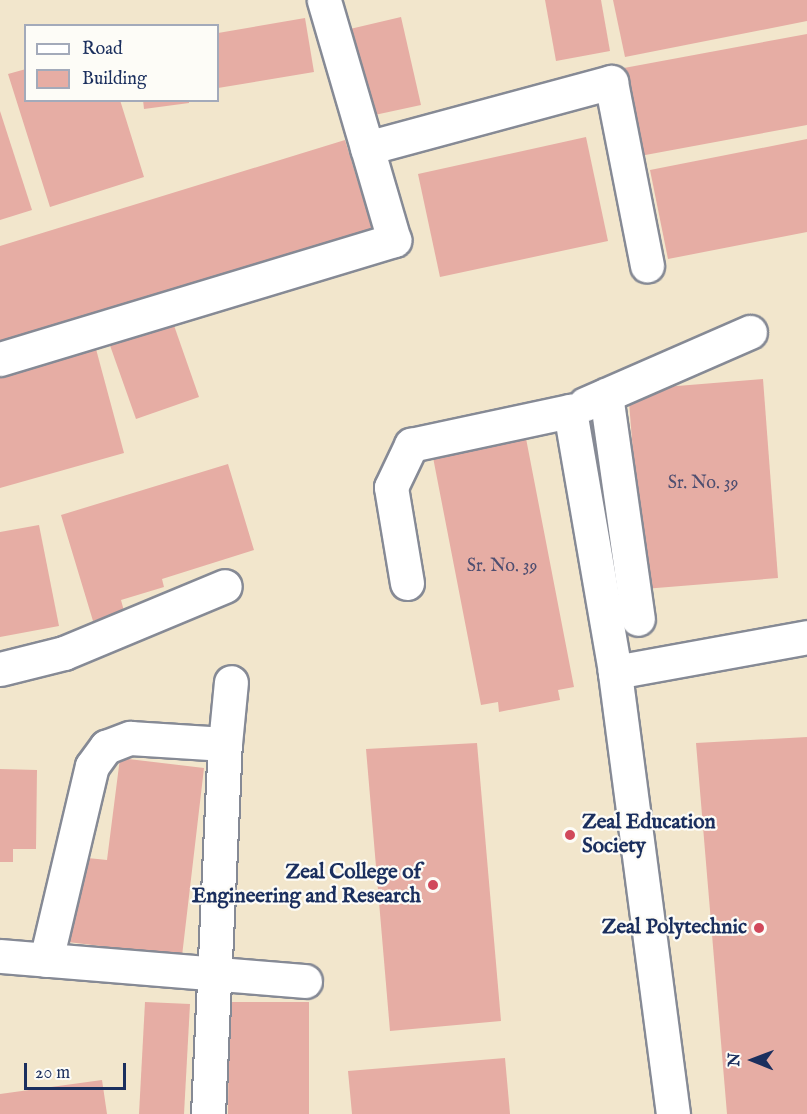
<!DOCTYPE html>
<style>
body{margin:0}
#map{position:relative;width:807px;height:1114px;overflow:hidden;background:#f2e6cc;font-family:"IM FELL English",serif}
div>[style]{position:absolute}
.building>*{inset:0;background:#e6ada4}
.roads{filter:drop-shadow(2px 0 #868a95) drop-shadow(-2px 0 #868a95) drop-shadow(0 2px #868a95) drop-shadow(0 -2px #868a95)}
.minor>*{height:33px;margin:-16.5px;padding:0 16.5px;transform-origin:16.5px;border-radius:16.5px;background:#fff}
.dots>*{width:16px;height:16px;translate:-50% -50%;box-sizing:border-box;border:3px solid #fdfcf7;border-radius:50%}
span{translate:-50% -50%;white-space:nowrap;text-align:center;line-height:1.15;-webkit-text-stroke:4.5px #fdfcf7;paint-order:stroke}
.number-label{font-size:18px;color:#4e4e70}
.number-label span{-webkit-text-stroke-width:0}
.poi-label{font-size:21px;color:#1b2f5e;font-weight:700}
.left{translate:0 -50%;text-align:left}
.right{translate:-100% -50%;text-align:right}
.legend{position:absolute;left:24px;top:24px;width:195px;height:78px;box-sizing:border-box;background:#fdfcf7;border:2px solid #a3aaba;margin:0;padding:8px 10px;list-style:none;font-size:18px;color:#1b2f5e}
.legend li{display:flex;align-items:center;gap:12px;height:30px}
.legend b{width:30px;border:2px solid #a3aaba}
.north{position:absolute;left:723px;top:1030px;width:60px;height:60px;-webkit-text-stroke:4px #fdfcf7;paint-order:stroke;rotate:271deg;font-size:16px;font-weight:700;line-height:24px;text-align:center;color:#1b2f5e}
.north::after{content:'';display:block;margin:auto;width:21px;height:27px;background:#1b2f5e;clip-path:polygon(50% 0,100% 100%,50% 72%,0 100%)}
.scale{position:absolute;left:24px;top:1063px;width:102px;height:27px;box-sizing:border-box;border:3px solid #1b2f5e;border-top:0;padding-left:8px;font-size:18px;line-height:21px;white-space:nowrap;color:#1b2f5e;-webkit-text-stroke:4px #fdfcf7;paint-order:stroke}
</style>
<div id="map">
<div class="building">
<div style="clip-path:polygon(545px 0,601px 0,610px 51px,556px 61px)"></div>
<div style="clip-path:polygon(613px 0,807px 0,807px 21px,625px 57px)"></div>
<div style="clip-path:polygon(401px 17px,421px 105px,370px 116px,350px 29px)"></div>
<div style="clip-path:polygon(305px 18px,314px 72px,218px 88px,218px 33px)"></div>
<div style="clip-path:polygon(807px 34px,807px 125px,640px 156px,624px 68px)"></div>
<div style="clip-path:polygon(26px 69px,26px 100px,120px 100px,144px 177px,50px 207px,8px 74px)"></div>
<div style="clip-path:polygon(143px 100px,189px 100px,189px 103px,144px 109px)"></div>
<div style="clip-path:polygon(0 111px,32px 210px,0 220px)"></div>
<div style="clip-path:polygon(586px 137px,608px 241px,440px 277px,418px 174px)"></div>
<div style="clip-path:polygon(807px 139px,807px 232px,668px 259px,650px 170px)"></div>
<div style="clip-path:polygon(345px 140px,374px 234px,0 349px,0 246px)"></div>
<div style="clip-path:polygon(170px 314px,199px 397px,136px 419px,107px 337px)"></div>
<div style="clip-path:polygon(96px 349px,124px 453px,0 488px,0 376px)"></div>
<div style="clip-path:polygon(763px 379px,778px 578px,644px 589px,628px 390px)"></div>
<div style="clip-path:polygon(524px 428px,574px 687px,558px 690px,560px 700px,499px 712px,498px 702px,481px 705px,431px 447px)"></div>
<div style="clip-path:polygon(228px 464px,254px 550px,162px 579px,164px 587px,121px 600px,124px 611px,93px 621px,61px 515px)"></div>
<div style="clip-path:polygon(39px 525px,59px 626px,0 637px,0 532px)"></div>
<div style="clip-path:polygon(807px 737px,807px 1114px,727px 1114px,696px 743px)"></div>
<div style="clip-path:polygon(477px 743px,501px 1021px,390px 1031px,366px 749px)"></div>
<div style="clip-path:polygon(120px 758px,204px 768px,182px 956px,68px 942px,78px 857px,107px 860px)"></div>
<div style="clip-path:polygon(0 769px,37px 770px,36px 849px,13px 849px,13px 862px,0 862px)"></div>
<div style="clip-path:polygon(145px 1002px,190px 1004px,184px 1114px,139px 1114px)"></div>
<div style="clip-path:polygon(229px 1002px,309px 1002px,309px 1114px,228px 1114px)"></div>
<div style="clip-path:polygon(505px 1058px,510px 1114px,352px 1114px,348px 1071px)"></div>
<div style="clip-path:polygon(102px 1080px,107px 1114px,0 1114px,0 1094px)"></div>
</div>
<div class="roads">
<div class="minor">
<div style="left:367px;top:148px;width:253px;rotate:-15.1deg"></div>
<div style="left:611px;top:82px;width:187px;rotate:78.9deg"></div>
<div style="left:0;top:359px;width:412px;rotate:-16.8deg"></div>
<div style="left:394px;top:240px;width:250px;rotate:-106.3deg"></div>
<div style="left:606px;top:395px;width:226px;rotate:81.9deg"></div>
<div style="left:585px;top:404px;width:180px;rotate:-23.6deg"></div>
<div style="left:407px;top:583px;width:97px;rotate:-99.5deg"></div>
<div style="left:391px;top:487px;width:47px;rotate:-64.5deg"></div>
<div style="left:411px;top:445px;width:163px;rotate:-12.1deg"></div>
<div style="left:570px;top:411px;width:265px;rotate:80.2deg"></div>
<div style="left:0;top:669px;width:66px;rotate:-14deg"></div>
<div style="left:64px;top:653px;width:174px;rotate:-22.6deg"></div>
<div style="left:0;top:956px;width:306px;rotate:4.7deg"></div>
<div style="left:46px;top:960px;width:199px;rotate:-76.7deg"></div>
<div style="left:92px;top:766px;width:24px;rotate:-54deg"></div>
<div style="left:106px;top:747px;width:26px;rotate:-21deg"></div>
<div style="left:130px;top:738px;width:95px;rotate:3.6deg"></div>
<div style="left:225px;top:744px;width:62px;rotate:-84.5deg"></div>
<div style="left:208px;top:1114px;width:370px;rotate:-87.4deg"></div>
<div style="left:673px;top:1114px;width:446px;rotate:-97.5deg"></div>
<div style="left:615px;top:672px;width:195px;rotate:-10.3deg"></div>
</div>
</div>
<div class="dots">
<div style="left:570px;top:835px;background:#d1495b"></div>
<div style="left:433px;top:885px;background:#d1495b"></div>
<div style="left:759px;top:928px;background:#d1495b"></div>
</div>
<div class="number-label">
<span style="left:703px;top:484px">Sr. No. 39</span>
<span style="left:502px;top:567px">Sr. No. 39</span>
</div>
<div class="poi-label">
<span class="left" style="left:582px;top:835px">Zeal Education<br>Society</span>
<span class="right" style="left:421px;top:885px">Zeal College of<br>Engineering and Research</span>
<span class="right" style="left:747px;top:928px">Zeal Polytechnic</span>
</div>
<ul class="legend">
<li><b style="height:8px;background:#fff"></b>Road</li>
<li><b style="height:16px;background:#e6ada4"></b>Building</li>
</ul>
<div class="north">N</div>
<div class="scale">20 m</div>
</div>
